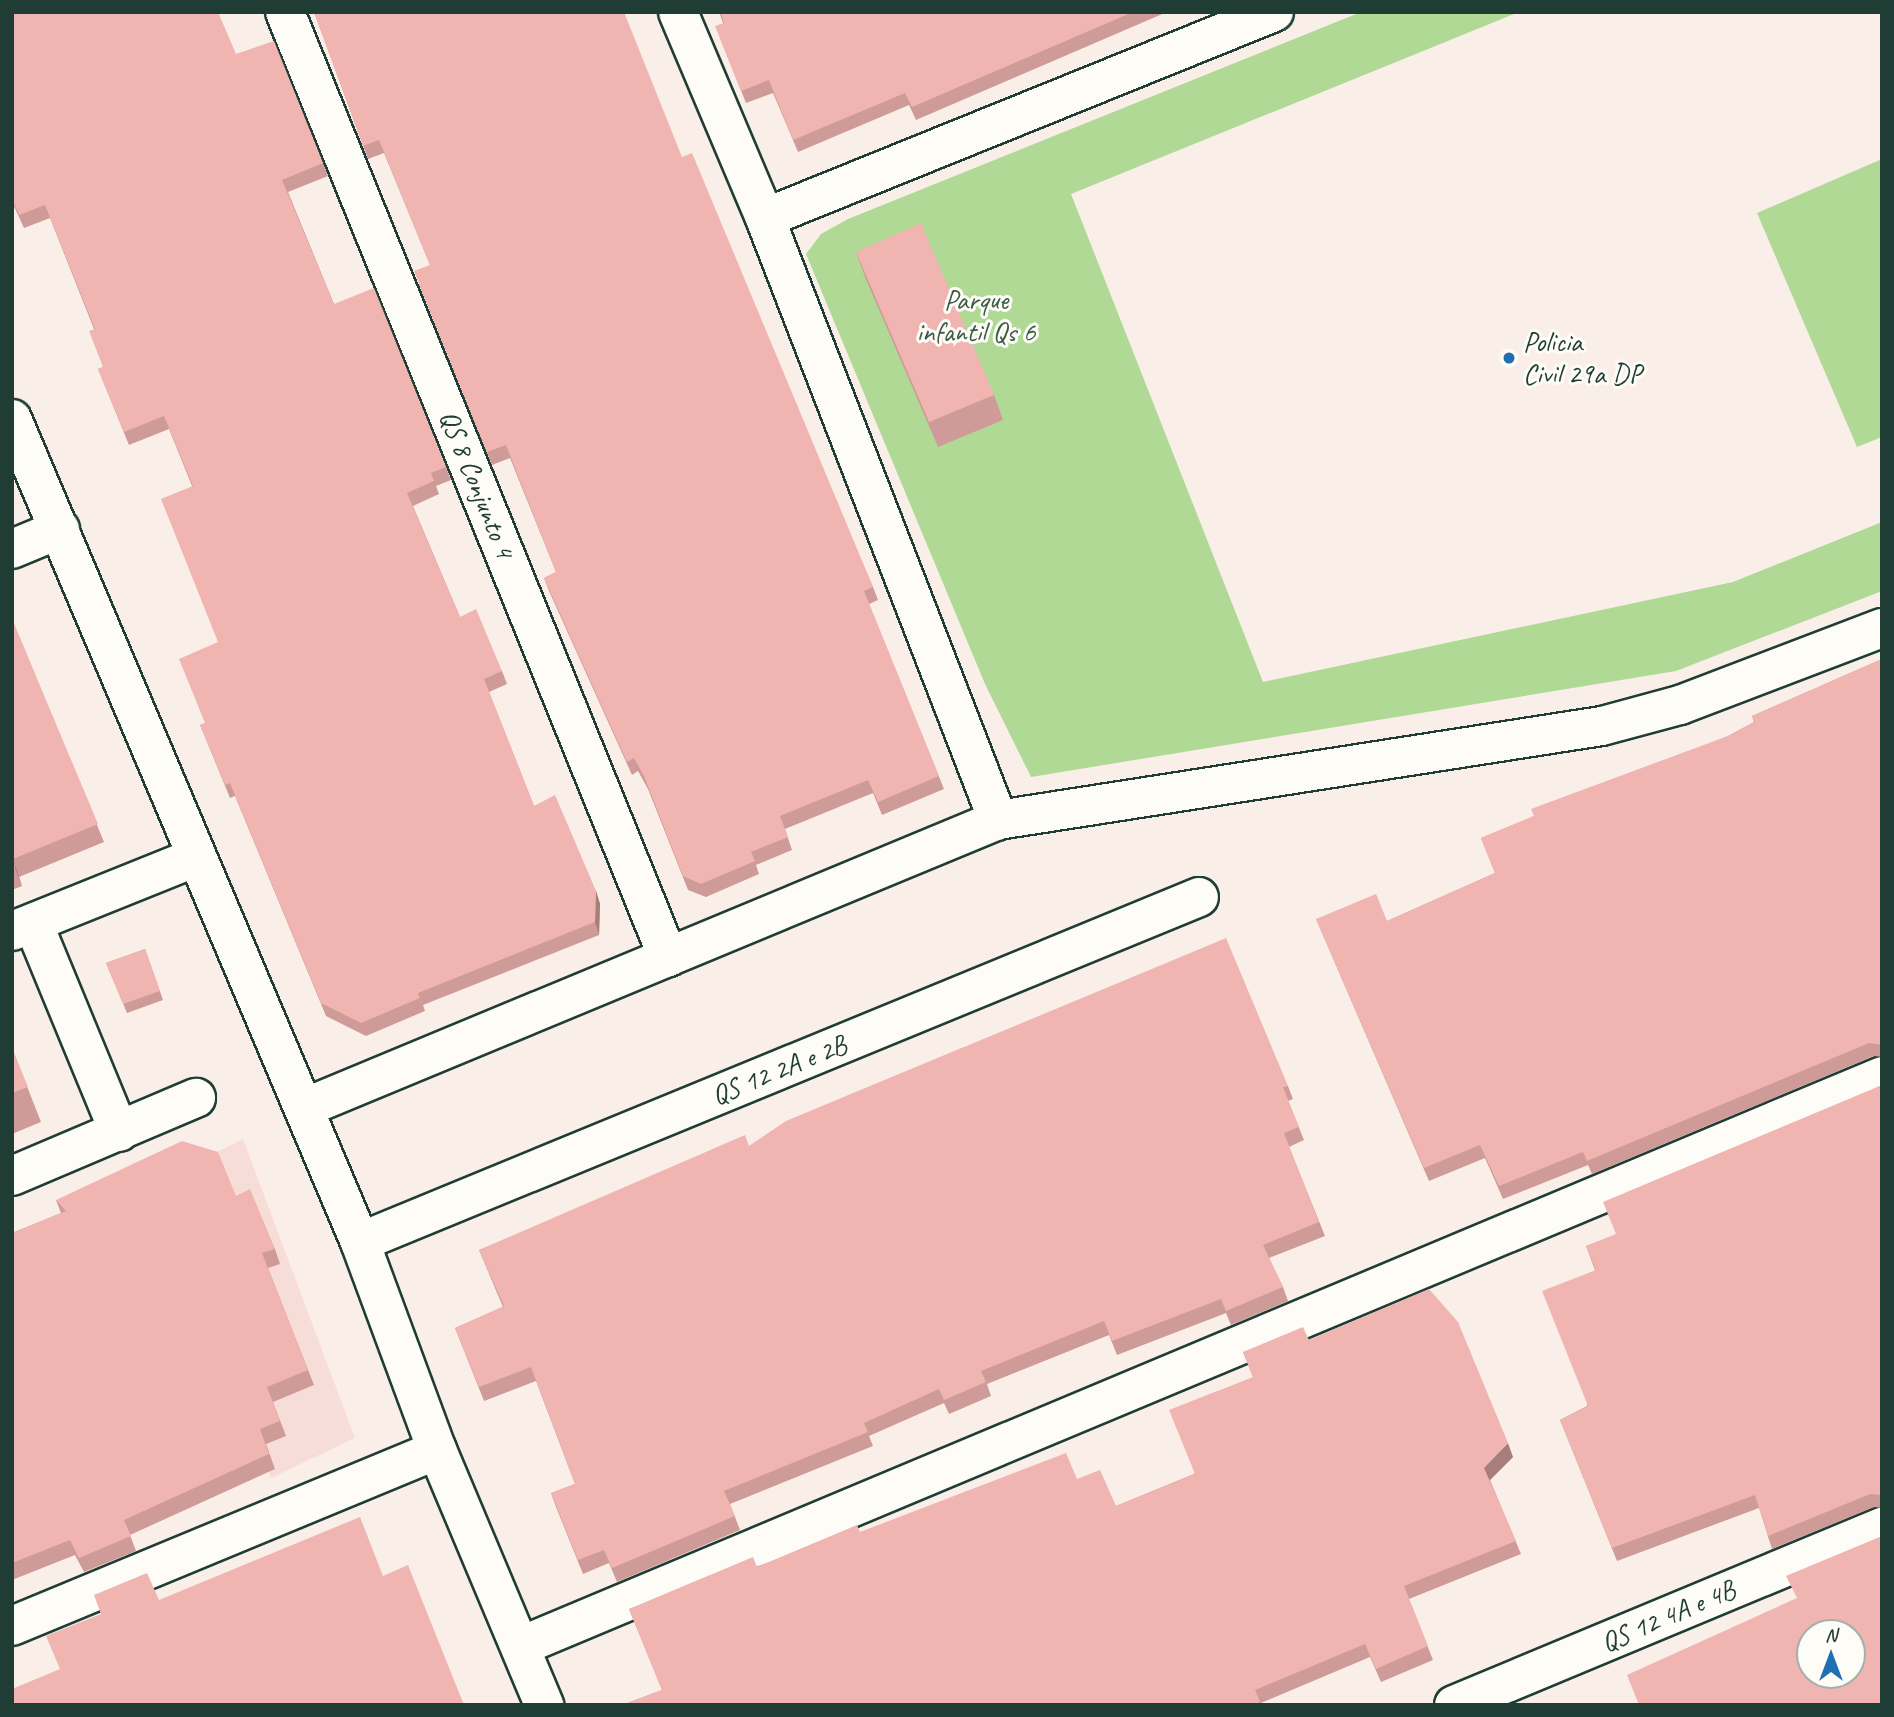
<!DOCTYPE html>
<style>
body{margin:0}
#map{position:relative;width:1894px;height:1717px;overflow:hidden;background:#faeee9;font-family:Caveat,sans-serif}
div>[style]{position:absolute}
.built>*{inset:0;background:#f7ddd8}
.green>*{inset:0;background:#b0d996}
.roads{filter:drop-shadow(2px 0 #1f3d34) drop-shadow(-2px 0 #1f3d34) drop-shadow(0 2px #1f3d34) drop-shadow(0 -2px #1f3d34)}
.minor>*{height:38px;margin:-19px;padding:0 19px;transform-origin:19px;border-radius:19px;background:#fdfcf7}
.tertiary>*{height:38px;margin:-19px;padding:0 19px;transform-origin:19px;border-radius:19px;background:#fdfcf7}
.wall>*{inset:0;background:#ce9b98}
.shaded-wall>*{inset:0;background:#a87e7c}
.building>*{inset:0;background:#f0b4b1}
.dots>*{width:19px;height:19px;translate:-50% -50%;box-sizing:border-box;border:4px solid #fdfcf7;border-radius:50%}
span{translate:-50% -50%;white-space:nowrap;text-align:center;line-height:1.15;-webkit-text-stroke:6px #fdfcf7;paint-order:stroke}
.park-label{font-size:28px;color:#3c5c48}
.poi-label{font-size:28px;color:#1f3d34}
.left{translate:0 -50%;text-align:left}
.street-label{font-size:28px;color:#1f3d34}
.frame{position:absolute;inset:0;border:14px solid #1f3d34;pointer-events:none}
.north{position:absolute;left:1796px;top:1619px;width:70px;height:70px;box-sizing:border-box;background:#fdfcf7;border:2px solid #a4b0a9;border-radius:50%;rotate:0deg;font-size:19px;font-weight:700;line-height:28px;text-align:center;color:#1f3d34}
.north::after{content:'';display:block;margin:auto;width:24px;height:32px;background:#1f6fb2;clip-path:polygon(50% 0,100% 100%,50% 72%,0 100%)}
</style>
<div id="map">
<div class="built">
<div style="clip-path:polygon(243px 1139px,355px 1438px,271px 1478px,152px 1184px)"></div>
</div>
<div class="green">
<div style="clip-path:polygon(1361px 12px,1519px 12px,1071px 194px,1263px 682px,1733px 582px,1882px 522px,1882px 591px,1676px 671px,1031px 777px,985px 684px,806px 254px,821px 234px,848px 219px)"></div>
<div style="clip-path:polygon(1882px 159px,1882px 437px,1857px 447px,1757px 213px)"></div>
</div>
<div class="roads">
<div class="minor">
<div style="left:285px;top:12px;width:1020px;rotate:67.94deg"></div>
<div style="left:678px;top:12px;width:224px;rotate:67.1deg"></div>
<div style="left:765px;top:218px;width:646px;rotate:68.84deg"></div>
<div style="left:765px;top:218px;width:549px;rotate:-22.03deg"></div>
<div style="left:12px;top:549px;width:52px;rotate:-22.6deg"></div>
<div style="left:33px;top:923px;width:226px;rotate:67.6deg"></div>
<div style="left:12px;top:931px;width:198px;rotate:-21.9deg"></div>
<div style="left:304px;top:1108px;width:751px;rotate:-22.54deg"></div>
<div style="left:998px;top:820px;width:611px;rotate:-8.85deg"></div>
<div style="left:1602px;top:726px;width:81px;rotate:-15.1deg"></div>
<div style="left:1680px;top:705px;width:216px;rotate:-20.9deg"></div>
<div style="left:12px;top:1176px;width:200px;rotate:-23deg"></div>
<div style="left:360px;top:1242px;width:907px;rotate:-22.35deg"></div>
<div style="left:12px;top:1626px;width:460px;rotate:-22.5deg"></div>
<div style="left:521px;top:1646px;width:1476px;rotate:-22.72deg"></div>
<div style="left:1454px;top:1705px;width:464px;rotate:-22.6deg"></div>
</div>
<div class="tertiary">
<div style="left:12px;top:419px;width:894px;rotate:67.08deg"></div>
<div style="left:360px;top:1242px;width:222px;rotate:69.7deg"></div>
<div style="left:437px;top:1450px;width:277px;rotate:67.2deg"></div>
</div>
</div>
<div class="wall">
<div style="clip-path:polygon(12px 12px,236px 54px,323px 163px,328px 176px,288px 192px,334px 304px,446px 467px,451px 480px,436px 486px,439px 494px,413px 506px,460px 617px,502px 671px,507px 684px,489px 692px,534px 806px,596px 891px,600px 904px,599px 935px,423px 1005px,425px 1011px,366px 1036px,326px 1016px,235px 796px,230px 798px,200px 725px,205px 723px,218px 642px,192px 486px,169px 429px,129px 445px,98px 369px,103px 367px,94px 329px,50px 218px,24px 228px,12px 202px)"></div>
<div style="clip-path:polygon(314px 12px,682px 157px,873px 587px,878px 600px,869px 604px,944px 789px,882px 815px,873px 793px,785px 829px,792px 850px,756px 865px,759px 874px,706px 897px,688px 890px,648px 789px,638px 771px,632px 775px,549px 591px,544px 578px,556px 572px,510px 458px,492px 465px,419px 284px,430px 265px,384px 153px,368px 159px)"></div>
<div style="clip-path:polygon(719px 12px,1167px 12px,916px 120px,909px 105px,798px 152px,773px 93px,746px 103px,720px 38px,723px 23px)"></div>
<div style="clip-path:polygon(856px 252px,994px 395px,1003px 420px,938px 447px,865px 277px)"></div>
<div style="clip-path:polygon(12px 619px,104px 842px,19px 877px,22px 886px,12px 890px)"></div>
<div style="clip-path:polygon(1882px 659px,1882px 1057px,1874px 1056px,1592px 1174px,1588px 1165px,1503px 1199px,1485px 1158px,1429px 1181px,1316px 919px,1387px 921px,1495px 873px,1481px 838px,1728px 736px,1754px 722px,1752px 716px)"></div>
<div style="clip-path:polygon(145px 949px,163px 1000px,127px 1013px,106px 963px)"></div>
<div style="clip-path:polygon(12px 1048px,41px 1122px,12px 1134px)"></div>
<div style="clip-path:polygon(1882px 1085px,1882px 1508px,1874px 1507px,1772px 1549px,1759px 1508px,1617px 1561px,1560px 1420px,1587px 1406px,1595px 1270px,1586px 1246px,1616px 1235px)"></div>
<div style="clip-path:polygon(1288px 1086px,1293px 1099px,1288px 1101px,1304px 1140px,1289px 1147px,1325px 1236px,1269px 1258px,1283px 1287px,1288px 1301px,1231px 1325px,1226px 1313px,1117px 1355px,1109px 1335px,987px 1384px,991px 1396px,949px 1414px,944px 1403px,869px 1436px,873px 1446px,730px 1504px,740px 1530px,617px 1582px,609px 1563px,583px 1574px,556px 1507px,551px 1493px,575px 1484px,536px 1381px,484px 1401px,455px 1328px,503px 1307px,479px 1250px,749px 1146px)"></div>
<div style="clip-path:polygon(236px 1196px,275px 1249px,280px 1264px,268px 1268px,314px 1385px,273px 1402px,286px 1436px,266px 1444px,275px 1469px,130px 1535px,136px 1551px,84px 1572px,75px 1555px,12px 1580px,12px 1233px,61px 1213px,56px 1200px)"></div>
<div style="clip-path:polygon(1309px 1340px,1513px 1457px,1490px 1480px,1521px 1554px,1409px 1599px,1433px 1660px,1381px 1682px,1370px 1657px,1261px 1703px,1262px 1705px,622px 1705px,662px 1690px,629px 1609px,860px 1532px,1077px 1479px,1116px 1506px,1194px 1474px,1253px 1377px,1243px 1352px)"></div>
</div>
<div class="shaded-wall">
<div style="clip-path:polygon(13px 859px,22px 886px,15px 868px)"></div>
<div style="clip-path:polygon(596px 891px,600px 904px,599px 935px,595px 922px)"></div>
<div style="clip-path:polygon(1508px 1443px,1513px 1457px,1489px 1481px,1484px 1468px)"></div>
</div>
<div class="building">
<div style="clip-path:polygon(12px 12px,218px 12px,236px 54px,274px 41px,323px 163px,282px 180px,334px 304px,374px 288px,446px 467px,431px 473px,434px 481px,407px 493px,460px 617px,476px 609px,502px 671px,484px 679px,534px 806px,555px 795px,596px 891px,595px 922px,418px 993px,420px 998px,361px 1023px,321px 1003px,230px 783px,225px 785px,200px 725px,205px 723px,179px 659px,218px 642px,161px 499px,193px 486px,164px 416px,124px 432px,98px 369px,103px 367px,89px 331px,95px 329px,45px 205px,19px 215px,12px 198px)"></div>
<div style="clip-path:polygon(314px 12px,624px 12px,682px 157px,692px 153px,873px 587px,864px 591px,939px 776px,878px 802px,868px 780px,780px 816px,788px 837px,751px 852px,755px 861px,701px 884px,683px 876px,644px 776px,634px 758px,627px 762px,544px 578px,556px 572px,506px 445px,487px 452px,414px 271px,430px 265px,379px 140px,363px 146px)"></div>
<div style="clip-path:polygon(720px 12px,1133px 12px,912px 107px,905px 93px,793px 140px,769px 80px,741px 91px,715px 26px,724px 23px)"></div>
<div style="clip-path:polygon(921px 223px,994px 395px,929px 422px,856px 252px)"></div>
<div style="clip-path:polygon(12px 619px,98px 824px,13px 859px,15px 868px,12px 869px)"></div>
<div style="clip-path:polygon(1882px 659px,1882px 1045px,1869px 1043px,1587px 1161px,1583px 1152px,1499px 1186px,1480px 1145px,1424px 1168px,1316px 919px,1376px 894px,1387px 921px,1495px 873px,1481px 838px,1534px 816px,1531px 809px,1728px 736px,1755px 722px,1752px 716px)"></div>
<div style="clip-path:polygon(1226px 938px,1288px 1086px,1283px 1087px,1299px 1127px,1284px 1133px,1319px 1222px,1263px 1245px,1283px 1287px,1226px 1311px,1221px 1299px,1112px 1341px,1104px 1321px,981px 1371px,986px 1382px,944px 1400px,939px 1389px,864px 1423px,868px 1432px,724px 1491px,735px 1516px,612px 1568px,604px 1550px,578px 1560px,551px 1493px,575px 1484px,531px 1367px,479px 1387px,455px 1328px,504px 1306px,479px 1250px,745px 1135px,749px 1146px,786px 1121px)"></div>
<div style="clip-path:polygon(145px 949px,160px 991px,123px 1004px,106px 963px)"></div>
<div style="clip-path:polygon(12px 1048px,28px 1087px,12px 1093px)"></div>
<div style="clip-path:polygon(1882px 1085px,1882px 1495px,1870px 1494px,1768px 1536px,1755px 1495px,1612px 1548px,1560px 1420px,1588px 1406px,1542px 1291px,1596px 1270px,1586px 1246px,1616px 1234px,1603px 1202px)"></div>
<div style="clip-path:polygon(182px 1141px,218px 1152px,236px 1196px,250px 1189px,275px 1249px,262px 1253px,308px 1370px,267px 1387px,280px 1421px,260px 1429px,269px 1454px,124px 1520px,131px 1536px,79px 1558px,70px 1540px,12px 1563px,12px 1233px,66px 1211px,56px 1200px)"></div>
<div style="clip-path:polygon(1429px 1289px,1458px 1322px,1508px 1443px,1484px 1468px,1516px 1541px,1404px 1586px,1428px 1646px,1376px 1669px,1365px 1644px,1255px 1690px,1260px 1702px,1253px 1705px,622px 1705px,662px 1690px,629px 1609px,753px 1557px,757px 1567px,857px 1525px,860px 1532px,1066px 1453px,1077px 1479px,1100px 1470px,1116px 1506px,1195px 1474px,1169px 1410px,1253px 1377px,1243px 1352px,1303px 1327px,1309px 1340px)"></div>
<div style="clip-path:polygon(360px 1517px,383px 1576px,408px 1565px,464px 1705px,12px 1705px,12px 1689px,60px 1669px,46px 1636px,101px 1614px,94px 1595px,147px 1573px,159px 1600px)"></div>
<div style="clip-path:polygon(evenodd,1882px 1536px,1882px 1705px,1639px 1705px,1627px 1675px,1797px 1598px,1786px 1576px,1882px 1536px,1810px 1633px,1852px 1633px,1852px 1675px,1810px 1675px,1810px 1633px)"></div>
</div>
<div class="dots">
<div style="left:1509px;top:358px;background:#1f6fb2"></div>
</div>
<div class="park-label">
<span style="left:976px;top:316px">Parque<br>infantil Qs 6</span>
</div>
<div class="poi-label">
<span class="left" style="left:1523px;top:358px">Policia<br>Civil 29a DP</span>
</div>
<div class="street-label">
<span style="left:477px;top:484px;rotate:68deg">QS 8 Conjunto 4</span>
<span style="left:779px;top:1070px;rotate:-22deg">QS 12 2A e 2B</span>
<span style="left:1668px;top:1616px;rotate:-23deg">QS 12 4A e 4B</span>
</div>
<div class="frame"></div>
<div class="north">N</div>
</div>
